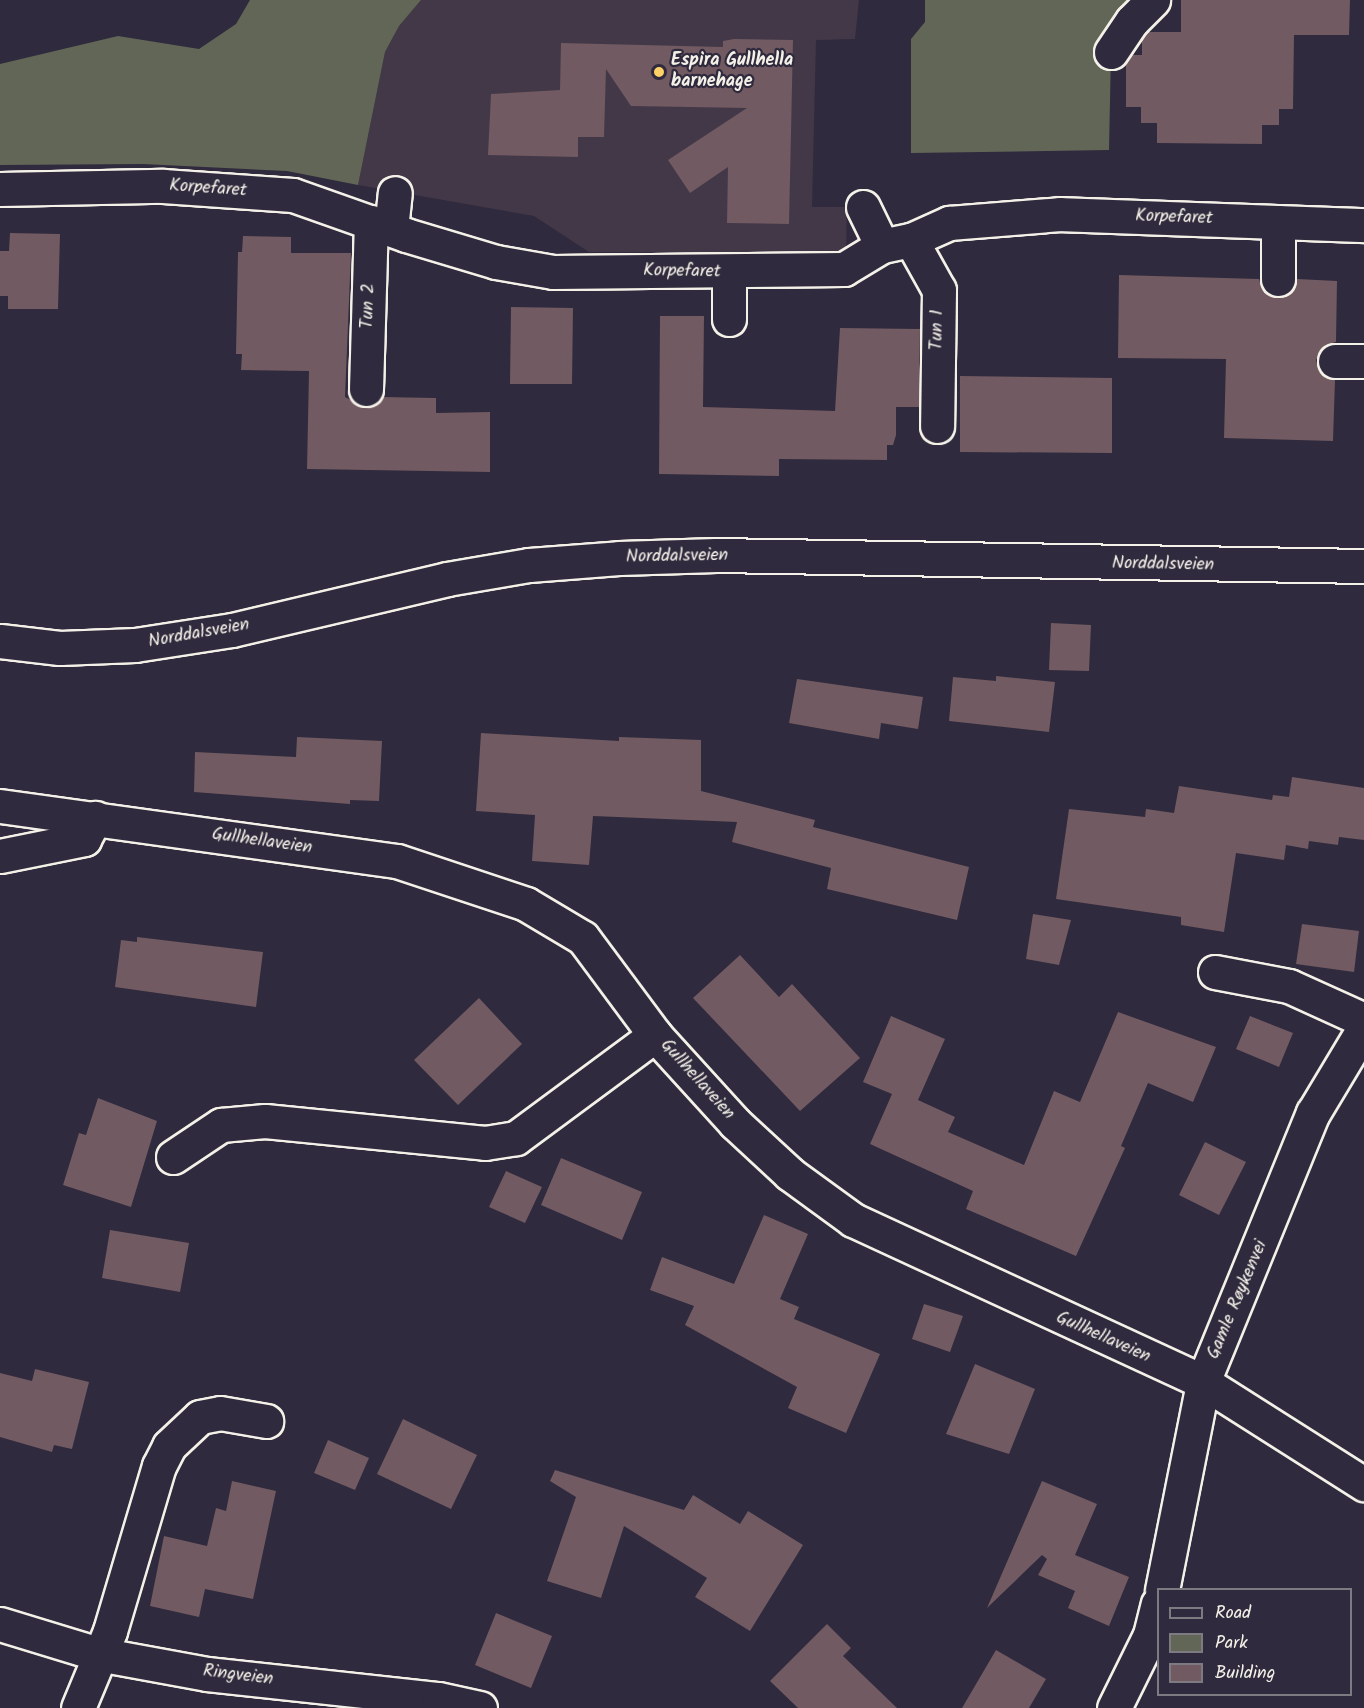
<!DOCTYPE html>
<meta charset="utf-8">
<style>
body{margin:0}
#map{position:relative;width:1364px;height:1708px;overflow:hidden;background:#2f2a3d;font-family:Kalam,sans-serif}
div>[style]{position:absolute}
.built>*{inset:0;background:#433848}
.green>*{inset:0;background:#626657}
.building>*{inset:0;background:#715a61}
.roads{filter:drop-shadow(2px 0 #f4f1e8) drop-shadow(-2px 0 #f4f1e8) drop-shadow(0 2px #f4f1e8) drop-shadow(0 -2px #f4f1e8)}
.minor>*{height:33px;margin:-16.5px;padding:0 16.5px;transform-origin:16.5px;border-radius:16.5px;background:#2f2a3d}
.dots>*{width:16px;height:16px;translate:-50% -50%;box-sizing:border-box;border:3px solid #2f2a3d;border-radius:50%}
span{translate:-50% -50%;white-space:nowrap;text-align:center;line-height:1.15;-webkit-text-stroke:4.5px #2f2a3d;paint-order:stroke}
.poi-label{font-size:18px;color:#f4f1e8;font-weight:700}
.left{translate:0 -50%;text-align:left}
.street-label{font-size:18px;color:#f4f1e8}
.legend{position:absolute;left:1157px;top:1588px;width:195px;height:108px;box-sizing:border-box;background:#2f2a3d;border:2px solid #7e7a81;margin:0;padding:8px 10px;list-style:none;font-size:18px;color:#f4f1e8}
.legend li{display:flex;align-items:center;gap:12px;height:30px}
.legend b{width:30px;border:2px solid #7e7a81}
</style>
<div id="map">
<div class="built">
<div style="clip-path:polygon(421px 0,859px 0,855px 39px,816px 40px,812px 207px,847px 207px,846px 253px,589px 252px,534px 216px,358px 185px,385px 52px,399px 26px)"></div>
</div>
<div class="green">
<div style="clip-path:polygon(250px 0,421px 0,399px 26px,385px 52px,358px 185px,287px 171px,143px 164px,0 165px,0 64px,118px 36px,199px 49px,236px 24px)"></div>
<div style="clip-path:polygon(925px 0,1153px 0,1111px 52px,1109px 150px,911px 153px,911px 39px,925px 22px)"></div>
</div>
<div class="building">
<div style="clip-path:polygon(1181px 0,1350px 0,1349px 35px,1294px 35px,1293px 109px,1279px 109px,1279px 125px,1262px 125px,1262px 144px,1157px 143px,1157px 123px,1141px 123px,1141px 107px,1126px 107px,1126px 63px,1132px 55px,1142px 55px,1142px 40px,1148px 32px,1181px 32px)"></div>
<div style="clip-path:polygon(734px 39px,793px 40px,789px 224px,727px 223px,728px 167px,690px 193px,668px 160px,747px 108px,631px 106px,606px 69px,604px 137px,578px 137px,578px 157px,488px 155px,491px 94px,560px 90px,561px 43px,723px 47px,723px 41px)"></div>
<div style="clip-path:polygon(10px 233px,60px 234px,58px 309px,8px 309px,8px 296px,0 296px,0 251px,9px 251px)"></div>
<div style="clip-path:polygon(243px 236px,291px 237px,291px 253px,351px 253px,345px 397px,365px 408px,382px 397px,436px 398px,436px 413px,490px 412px,490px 472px,307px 469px,309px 371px,241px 370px,242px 354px,236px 354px,238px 252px,242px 252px)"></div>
<div style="clip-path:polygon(1119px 275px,1259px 279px,1262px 289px,1277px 298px,1288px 295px,1297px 279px,1337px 281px,1336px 342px,1325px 345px,1316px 360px,1319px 371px,1335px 380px,1333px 441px,1224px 438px,1226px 359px,1118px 358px)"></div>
<div style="clip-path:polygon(511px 307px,573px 308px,572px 384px,510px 384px)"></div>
<div style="clip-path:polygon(660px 316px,704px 316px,703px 407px,835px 411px,840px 328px,920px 329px,919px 407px,896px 407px,896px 435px,893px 445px,887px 445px,887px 460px,779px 459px,779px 476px,659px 474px)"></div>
<div style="clip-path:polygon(960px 376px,1112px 378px,1112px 453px,960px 452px)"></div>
<div style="clip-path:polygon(1051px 623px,1091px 625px,1089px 671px,1049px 670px)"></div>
<div style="clip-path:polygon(996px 676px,1055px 682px,1049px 732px,949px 721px,953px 677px,996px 681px)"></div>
<div style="clip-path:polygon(797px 679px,923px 697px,918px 729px,881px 723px,879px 739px,789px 723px)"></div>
<div style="clip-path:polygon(481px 733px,619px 741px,619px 737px,701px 740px,701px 791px,815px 820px,813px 827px,969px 867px,957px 920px,827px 889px,831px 868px,732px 842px,737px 822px,593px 816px,589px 865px,532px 861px,535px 815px,476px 811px)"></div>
<div style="clip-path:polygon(297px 737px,382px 741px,379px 801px,350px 800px,350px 804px,194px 792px,195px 752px,296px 757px)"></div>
<div style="clip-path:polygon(1292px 777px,1364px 788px,1364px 840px,1339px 837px,1338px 845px,1309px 841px,1308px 849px,1286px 845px,1284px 860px,1236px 853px,1224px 932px,1181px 925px,1181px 917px,1056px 899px,1069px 809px,1145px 817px,1146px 809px,1174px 813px,1179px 786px,1272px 800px,1273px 795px,1289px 797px)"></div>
<div style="clip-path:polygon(1033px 914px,1071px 920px,1059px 965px,1026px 959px)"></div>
<div style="clip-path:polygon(1302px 924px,1359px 931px,1354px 972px,1296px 964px)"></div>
<div style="clip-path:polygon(137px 937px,263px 952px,256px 1007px,115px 987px,121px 940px,137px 942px)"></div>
<div style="clip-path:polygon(740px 955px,779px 997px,792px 984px,860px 1058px,800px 1111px,693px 998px)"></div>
<div style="clip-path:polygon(479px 998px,522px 1044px,458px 1105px,414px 1060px)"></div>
<div style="clip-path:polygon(1118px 1012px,1216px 1047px,1193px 1102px,1148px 1083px,1121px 1146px,1125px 1148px,1076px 1256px,966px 1209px,973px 1191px,870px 1144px,892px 1094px,863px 1082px,891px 1016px,945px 1039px,918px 1100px,955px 1117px,948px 1132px,1024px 1165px,1054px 1091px,1080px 1102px)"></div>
<div style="clip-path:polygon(1250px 1016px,1293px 1033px,1279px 1067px,1236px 1049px)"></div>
<div style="clip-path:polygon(98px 1098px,157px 1121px,131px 1207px,63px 1185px,79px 1133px,86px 1135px)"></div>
<div style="clip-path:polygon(1205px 1142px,1246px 1162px,1219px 1215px,1179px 1195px)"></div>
<div style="clip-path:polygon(561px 1158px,642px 1192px,622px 1240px,541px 1205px)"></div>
<div style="clip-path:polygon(506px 1171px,542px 1187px,525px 1223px,489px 1207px)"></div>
<div style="clip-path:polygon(764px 1215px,808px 1234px,780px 1299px,799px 1307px,794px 1319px,880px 1354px,846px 1433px,788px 1408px,797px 1387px,685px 1325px,694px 1306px,650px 1290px,662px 1257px,734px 1284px)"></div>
<div style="clip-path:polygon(110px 1230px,189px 1243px,180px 1292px,102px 1278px)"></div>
<div style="clip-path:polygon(924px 1304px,963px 1316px,950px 1352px,912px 1339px)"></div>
<div style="clip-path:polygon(975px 1364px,1035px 1389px,1009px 1454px,946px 1434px)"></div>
<div style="clip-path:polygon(35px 1369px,89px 1382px,72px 1449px,54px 1445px,52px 1452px,0 1437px,0 1373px,32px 1381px)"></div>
<div style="clip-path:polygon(403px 1419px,477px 1455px,451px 1509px,377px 1474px)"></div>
<div style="clip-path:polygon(328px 1440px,369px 1458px,355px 1490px,314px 1473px)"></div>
<div style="clip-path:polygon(555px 1470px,684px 1510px,693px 1495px,740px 1524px,748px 1511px,803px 1545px,750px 1631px,695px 1597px,707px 1578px,624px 1526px,601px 1598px,547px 1581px,576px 1497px,550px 1481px)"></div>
<div style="clip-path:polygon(232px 1481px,276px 1491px,253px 1599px,205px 1589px,199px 1617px,150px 1606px,164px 1536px,207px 1546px,216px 1508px,226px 1511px)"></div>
<div style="clip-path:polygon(1042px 1481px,1097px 1504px,1075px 1555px,1129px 1577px,1109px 1626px,1068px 1608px,1075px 1591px,1038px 1575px,1047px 1559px,1042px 1555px,987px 1608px)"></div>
<div style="clip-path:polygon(496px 1613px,552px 1636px,531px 1688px,475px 1665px)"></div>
<div style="clip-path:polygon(827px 1624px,851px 1648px,843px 1656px,897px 1708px,798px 1708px,770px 1681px)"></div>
<div style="clip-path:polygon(996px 1650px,1046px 1679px,1029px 1708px,962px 1708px)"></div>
</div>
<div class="roads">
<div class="minor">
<div style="left:1111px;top:52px;width:37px;rotate:-56deg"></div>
<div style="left:1132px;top:21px;width:30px;rotate:-45deg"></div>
<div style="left:0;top:189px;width:163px;rotate:-1.1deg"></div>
<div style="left:163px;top:186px;width:130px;rotate:4deg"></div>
<div style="left:293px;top:195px;width:120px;rotate:19.5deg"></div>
<div style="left:406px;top:235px;width:94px;rotate:16.7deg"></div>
<div style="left:496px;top:262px;width:58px;rotate:10deg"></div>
<div style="left:553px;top:272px;width:291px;rotate:-0.6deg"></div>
<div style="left:844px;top:269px;width:44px;rotate:-31.2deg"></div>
<div style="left:882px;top:246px;width:30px;rotate:-12deg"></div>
<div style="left:911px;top:240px;width:42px;rotate:-24.1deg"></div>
<div style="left:949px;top:223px;width:111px;rotate:-4.6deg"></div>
<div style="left:1060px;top:214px;width:304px;rotate:2.1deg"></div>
<div style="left:863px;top:207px;width:43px;rotate:64deg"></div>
<div style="left:1278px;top:222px;width:57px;rotate:90deg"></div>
<div style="left:391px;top:229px;width:36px;rotate:-84deg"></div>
<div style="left:911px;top:240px;width:57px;rotate:60.8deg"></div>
<div style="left:939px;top:290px;width:136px;rotate:90.8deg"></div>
<div style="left:729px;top:319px;width:46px;rotate:-90deg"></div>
<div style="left:1335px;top:361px;width:29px"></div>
<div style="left:366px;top:389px;width:167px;rotate:-88.3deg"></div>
<div style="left:0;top:641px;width:60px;rotate:6.7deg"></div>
<div style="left:60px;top:648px;width:75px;rotate:-2.3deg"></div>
<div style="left:135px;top:645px;width:98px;rotate:-8.8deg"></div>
<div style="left:232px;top:630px;width:221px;rotate:-13.3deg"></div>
<div style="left:447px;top:579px;width:83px;rotate:-9.7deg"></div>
<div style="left:529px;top:565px;width:90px;rotate:-4.4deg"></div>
<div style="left:619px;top:558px;width:97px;rotate:-1.8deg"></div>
<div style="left:716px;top:555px;width:648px;rotate:0.97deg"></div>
<div style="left:0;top:806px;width:401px;rotate:7.9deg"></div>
<div style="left:397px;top:861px;width:136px;rotate:18.4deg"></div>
<div style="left:526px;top:904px;width:66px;rotate:30.8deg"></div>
<div style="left:583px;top:938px;width:121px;rotate:53.4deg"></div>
<div style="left:655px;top:1035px;width:119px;rotate:47.7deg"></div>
<div style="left:735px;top:1123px;width:75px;rotate:42.8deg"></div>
<div style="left:790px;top:1174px;width:78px;rotate:36.1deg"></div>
<div style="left:853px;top:1220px;width:386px;rotate:24.8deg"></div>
<div style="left:1203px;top:1382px;width:191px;rotate:32.4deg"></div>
<div style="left:0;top:856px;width:86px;rotate:-11.4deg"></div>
<div style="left:84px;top:839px;width:24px;rotate:-62deg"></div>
<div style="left:1215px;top:972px;width:75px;rotate:10.7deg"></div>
<div style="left:1289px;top:986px;width:82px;rotate:24.4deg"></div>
<div style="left:173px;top:1157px;width:58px;rotate:-33.7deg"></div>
<div style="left:221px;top:1125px;width:44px;rotate:-5.2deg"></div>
<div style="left:265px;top:1121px;width:221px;rotate:5.7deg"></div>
<div style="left:485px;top:1143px;width:31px;rotate:-9deg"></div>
<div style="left:516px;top:1138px;width:173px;rotate:-36.5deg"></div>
<div style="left:1162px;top:1590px;width:212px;rotate:-78.8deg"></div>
<div style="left:1203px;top:1382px;width:291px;rotate:-67.8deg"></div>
<div style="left:1313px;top:1113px;width:99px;rotate:-59deg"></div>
<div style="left:0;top:1624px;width:102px;rotate:17deg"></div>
<div style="left:98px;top:1654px;width:111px;rotate:10.4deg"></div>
<div style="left:207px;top:1674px;width:233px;rotate:6.2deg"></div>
<div style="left:439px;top:1699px;width:42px;rotate:12.4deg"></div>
<div style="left:78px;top:1708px;width:83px;rotate:-67.4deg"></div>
<div style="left:110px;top:1631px;width:172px;rotate:-73.5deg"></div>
<div style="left:159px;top:1466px;width:22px;rotate:-63deg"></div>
<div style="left:169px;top:1446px;width:42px;rotate:-43.1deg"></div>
<div style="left:200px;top:1417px;width:20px;rotate:-11deg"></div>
<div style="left:220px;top:1413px;width:47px;rotate:9.9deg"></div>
<div style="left:1114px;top:1708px;width:81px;rotate:-63.7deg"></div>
<div style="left:1150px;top:1635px;width:32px;rotate:-76deg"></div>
</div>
</div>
<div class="dots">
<div style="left:659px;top:72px;background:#ffd166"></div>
</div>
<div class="poi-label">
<span class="left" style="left:671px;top:72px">Espira Gullhella<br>barnehage</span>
</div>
<div class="street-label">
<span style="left:208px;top:189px;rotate:4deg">Korpefaret</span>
<span style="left:1174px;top:218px;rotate:2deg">Korpefaret</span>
<span style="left:682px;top:272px;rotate:1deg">Korpefaret</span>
<span style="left:369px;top:306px;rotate:-88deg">Tun 2</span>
<span style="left:938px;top:330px;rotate:-89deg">Tun 1</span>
<span style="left:677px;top:557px;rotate:-1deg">Norddalsveien</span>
<span style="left:1163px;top:565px;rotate:1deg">Norddalsveien</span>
<span style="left:199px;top:634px;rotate:-10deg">Norddalsveien</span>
<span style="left:262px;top:842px;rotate:8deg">Gullhellaveien</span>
<span style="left:697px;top:1080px;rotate:48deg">Gullhellaveien</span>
<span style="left:1238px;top:1300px;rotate:-67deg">Gamle Røykenvei</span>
<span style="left:1103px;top:1338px;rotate:24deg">Gullhellaveien</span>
<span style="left:238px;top:1676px;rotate:7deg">Ringveien</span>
</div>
<ul class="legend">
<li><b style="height:8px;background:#2f2a3d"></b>Road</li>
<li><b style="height:16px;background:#626657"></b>Park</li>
<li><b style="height:16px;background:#715a61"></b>Building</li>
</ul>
</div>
